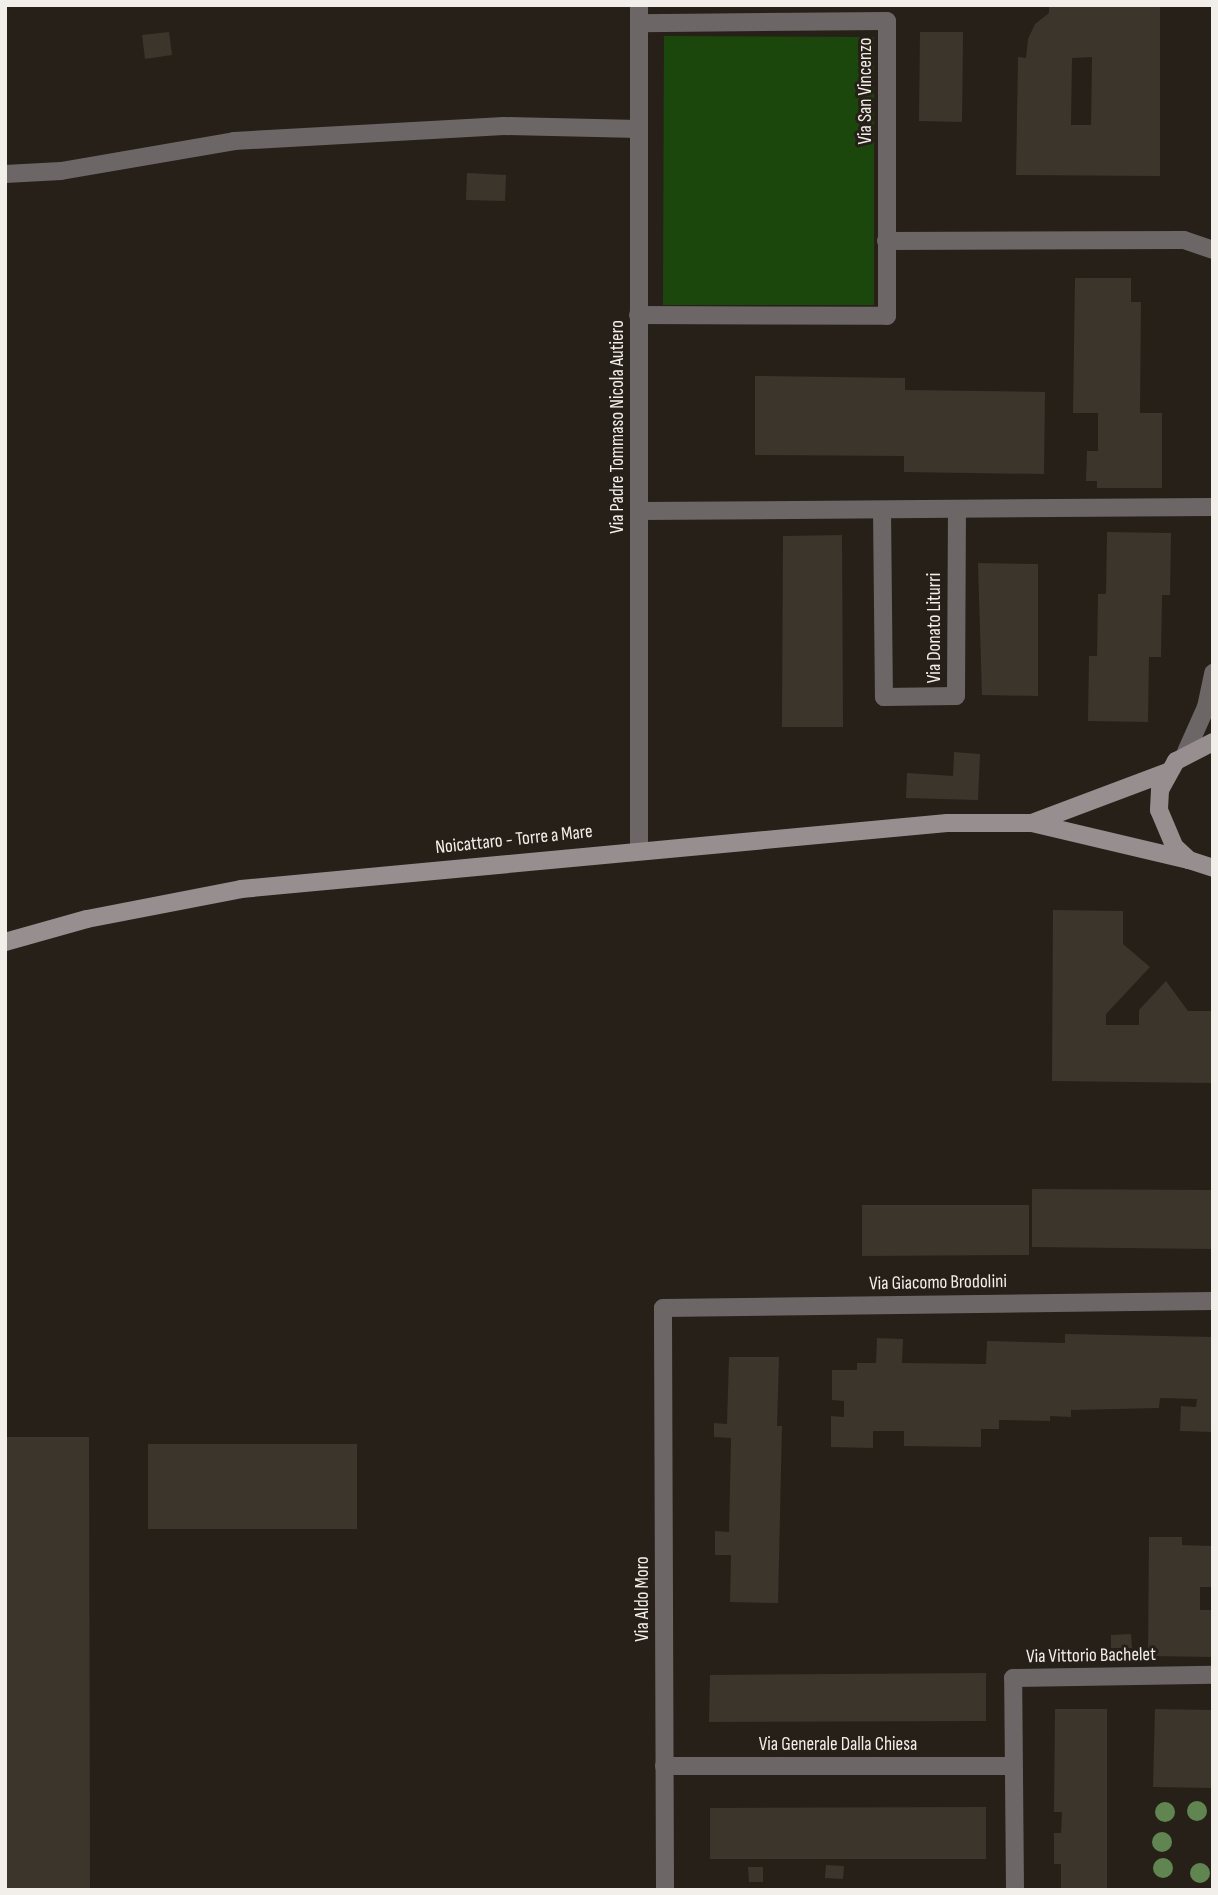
<!DOCTYPE html>
<style>
body{margin:0}
#map{position:relative;width:1218px;height:1895px;overflow:hidden;background:#262018;font-family:"Sofia Sans Condensed",sans-serif}
div>[style]{position:absolute}
.green>*{inset:0;background:#1c470c}
.building>*{inset:0;background:#3c352c}
.street>*{height:18px;margin:-9px;padding:0 9px;transform-origin:9px;border-radius:9px;background:#6c6667}
.secondary>*{height:18px;margin:-9px;padding:0 9px;transform-origin:9px;border-radius:9px;background:#978e8f}
.trees>*{width:20px;height:20px;margin:-10px;border-radius:50%;background:#618550}
span{translate:-50% -50%;white-space:nowrap;text-align:center;line-height:1.15;-webkit-text-stroke:6px #262018;paint-order:stroke}
.street-label{font-size:19px;color:#f2eee9}
.frame{position:absolute;inset:0;border:7px solid #f2eee9;pointer-events:none}
</style>
<div id="map">
<div class="green">
<div style="clip-path:polygon(664px 36px,874px 37px,874px 305px,663px 305px)"></div>
</div>
<div class="building">
<div style="clip-path:polygon(evenodd,1049px 5px,1160px 5px,1160px 176px,1016px 175px,1018px 57px,1026px 58px,1028px 39px,1035px 24px,1049px 13px,1049px 5px,1092px 57px,1091px 125px,1071px 125px,1072px 58px,1092px 57px)"></div>
<div style="clip-path:polygon(169px 32px,172px 55px,145px 59px,142px 35px)"></div>
<div style="clip-path:polygon(920px 32px,963px 32px,962px 122px,919px 121px)"></div>
<div style="clip-path:polygon(467px 173px,506px 175px,505px 201px,466px 200px)"></div>
<div style="clip-path:polygon(1075px 278px,1131px 278px,1131px 302px,1141px 302px,1140px 413px,1162px 413px,1162px 488px,1097px 488px,1097px 481px,1086px 481px,1087px 451px,1098px 451px,1098px 413px,1073px 413px)"></div>
<div style="clip-path:polygon(755px 376px,905px 378px,905px 390px,1045px 392px,1044px 474px,904px 472px,904px 456px,755px 455px)"></div>
<div style="clip-path:polygon(1107px 532px,1171px 533px,1170px 595px,1162px 595px,1161px 657px,1149px 657px,1148px 722px,1088px 721px,1089px 656px,1097px 656px,1098px 594px,1106px 594px)"></div>
<div style="clip-path:polygon(842px 535px,843px 727px,782px 727px,783px 536px)"></div>
<div style="clip-path:polygon(978px 563px,1038px 564px,1038px 696px,982px 695px)"></div>
<div style="clip-path:polygon(954px 752px,980px 754px,978px 800px,906px 798px,907px 773px,953px 776px)"></div>
<div style="clip-path:polygon(1053px 910px,1123px 911px,1123px 944px,1150px 967px,1106px 1014px,1106px 1025px,1139px 1025px,1139px 1010px,1166px 981px,1188px 1011px,1213px 1011px,1213px 1083px,1052px 1081px)"></div>
<div style="clip-path:polygon(1032px 1189px,1213px 1190px,1213px 1249px,1032px 1247px)"></div>
<div style="clip-path:polygon(862px 1205px,1029px 1205px,1029px 1255px,862px 1256px)"></div>
<div style="clip-path:polygon(1065px 1334px,1213px 1337px,1213px 1432px,1180px 1431px,1181px 1406px,1196px 1407px,1197px 1399px,1160px 1398px,1159px 1408px,1071px 1410px,1071px 1417px,1050px 1416px,1050px 1421px,999px 1420px,999px 1429px,981px 1429px,981px 1447px,904px 1446px,904px 1431px,873px 1431px,873px 1448px,831px 1447px,831px 1416px,844px 1417px,844px 1401px,832px 1400px,832px 1370px,857px 1370px,857px 1363px,876px 1363px,877px 1338px,903px 1339px,902px 1363px,986px 1364px,987px 1341px,1065px 1343px)"></div>
<div style="clip-path:polygon(729px 1357px,779px 1357px,777px 1426px,782px 1426px,778px 1603px,730px 1602px,731px 1555px,715px 1555px,715px 1531px,729px 1532px,731px 1438px,714px 1437px,714px 1423px,727px 1424px)"></div>
<div style="clip-path:polygon(5px 1437px,89px 1437px,90px 1890px,5px 1890px)"></div>
<div style="clip-path:polygon(148px 1444px,357px 1444px,357px 1529px,148px 1529px)"></div>
<div style="clip-path:polygon(1149px 1537px,1182px 1537px,1182px 1545px,1213px 1546px,1213px 1587px,1200px 1587px,1200px 1610px,1213px 1610px,1213px 1657px,1148px 1656px)"></div>
<div style="clip-path:polygon(1131px 1634px,1132px 1648px,1111px 1648px,1111px 1635px)"></div>
<div style="clip-path:polygon(986px 1673px,986px 1721px,709px 1722px,710px 1675px)"></div>
<div style="clip-path:polygon(1055px 1709px,1107px 1709px,1107px 1890px,1061px 1890px,1061px 1864px,1054px 1864px,1054px 1833px,1061px 1833px,1062px 1812px,1054px 1812px)"></div>
<div style="clip-path:polygon(1155px 1709px,1213px 1710px,1213px 1788px,1153px 1787px)"></div>
<div style="clip-path:polygon(986px 1807px,986px 1859px,710px 1859px,710px 1808px)"></div>
<div style="clip-path:polygon(826px 1865px,844px 1866px,843px 1879px,825px 1878px)"></div>
<div style="clip-path:polygon(748px 1867px,763px 1867px,763px 1882px,749px 1882px)"></div>
</div>
<div class="street">
<div style="left:5px;top:174px;width:56px;rotate:-3.1deg"></div>
<div style="left:61px;top:171px;width:176px;rotate:-9.8deg"></div>
<div style="left:234px;top:141px;width:270px;rotate:-3.2deg"></div>
<div style="left:504px;top:126px;width:135px;rotate:1.3deg"></div>
<div style="left:886px;top:241px;width:298px;rotate:-0.2deg"></div>
<div style="left:1184px;top:240px;width:31px;rotate:19deg"></div>
<div style="left:638px;top:315px;width:249px;rotate:0.2deg"></div>
<div style="left:887px;top:316px;width:295px;rotate:-90deg"></div>
<div style="left:887px;top:21px;width:248px;rotate:179.5deg"></div>
<div style="left:882px;top:510px;width:187px;rotate:89.4deg"></div>
<div style="left:884px;top:697px;width:72px;rotate:-0.8deg"></div>
<div style="left:956px;top:696px;width:187px;rotate:-89.7deg"></div>
<div style="left:639px;top:511px;width:574px;rotate:-0.4deg"></div>
<div style="left:1186px;top:752px;width:49px;rotate:-66deg"></div>
<div style="left:1206px;top:707px;width:35px;rotate:-78deg"></div>
<div style="left:639px;top:849px;width:844px;rotate:-90deg"></div>
<div style="left:664px;top:1766px;width:349px"></div>
<div style="left:665px;top:1890px;width:582px;rotate:-90.2deg"></div>
<div style="left:663px;top:1308px;width:550px;rotate:-0.73deg"></div>
<div style="left:1015px;top:1890px;width:212px;rotate:-90.5deg"></div>
<div style="left:1013px;top:1678px;width:200px;rotate:-0.9deg"></div>
</div>
<div class="secondary">
<div style="left:1213px;top:742px;width:42px;rotate:152.8deg"></div>
<div style="left:1176px;top:761px;width:33px;rotate:119deg"></div>
<div style="left:1160px;top:790px;width:20px;rotate:93deg"></div>
<div style="left:1159px;top:810px;width:39px;rotate:67deg"></div>
<div style="left:1174px;top:846px;width:21px;rotate:43deg"></div>
<div style="left:1189px;top:860px;width:25px;rotate:18deg"></div>
<div style="left:1032px;top:823px;width:145px;rotate:-20.6deg"></div>
<div style="left:5px;top:942px;width:85px;rotate:-15.7deg"></div>
<div style="left:87px;top:919px;width:157px;rotate:-11deg"></div>
<div style="left:241px;top:889px;width:709px;rotate:-5.34deg"></div>
<div style="left:947px;top:823px;width:85px"></div>
<div style="left:1032px;top:823px;width:161px;rotate:13.3deg"></div>
</div>
<div class="trees">
<div style="left:1197px;top:1811px"></div>
<div style="left:1165px;top:1812px"></div>
<div style="left:1162px;top:1842px"></div>
<div style="left:1163px;top:1868px"></div>
<div style="left:1200px;top:1873px"></div>
</div>
<div class="street-label">
<span style="left:866px;top:91px;rotate:-90deg">Via San Vincenzo</span>
<span style="left:618px;top:427px;rotate:-90deg">Via Padre Tommaso Nicola Autiero</span>
<span style="left:935px;top:628px;rotate:-90deg">Via Donato Liturri</span>
<span style="left:514px;top:840px;rotate:-6deg">Noicattaro - Torre a Mare</span>
<span style="left:938px;top:1283px;rotate:-1deg">Via Giacomo Brodolini</span>
<span style="left:643px;top:1599px;rotate:-90deg">Via Aldo Moro</span>
<span style="left:1091px;top:1656px;rotate:-1deg">Via Vittorio Bachelet</span>
<span style="left:838px;top:1745px">Via Generale Dalla Chiesa</span>
</div>
<div class="frame"></div>
</div>
